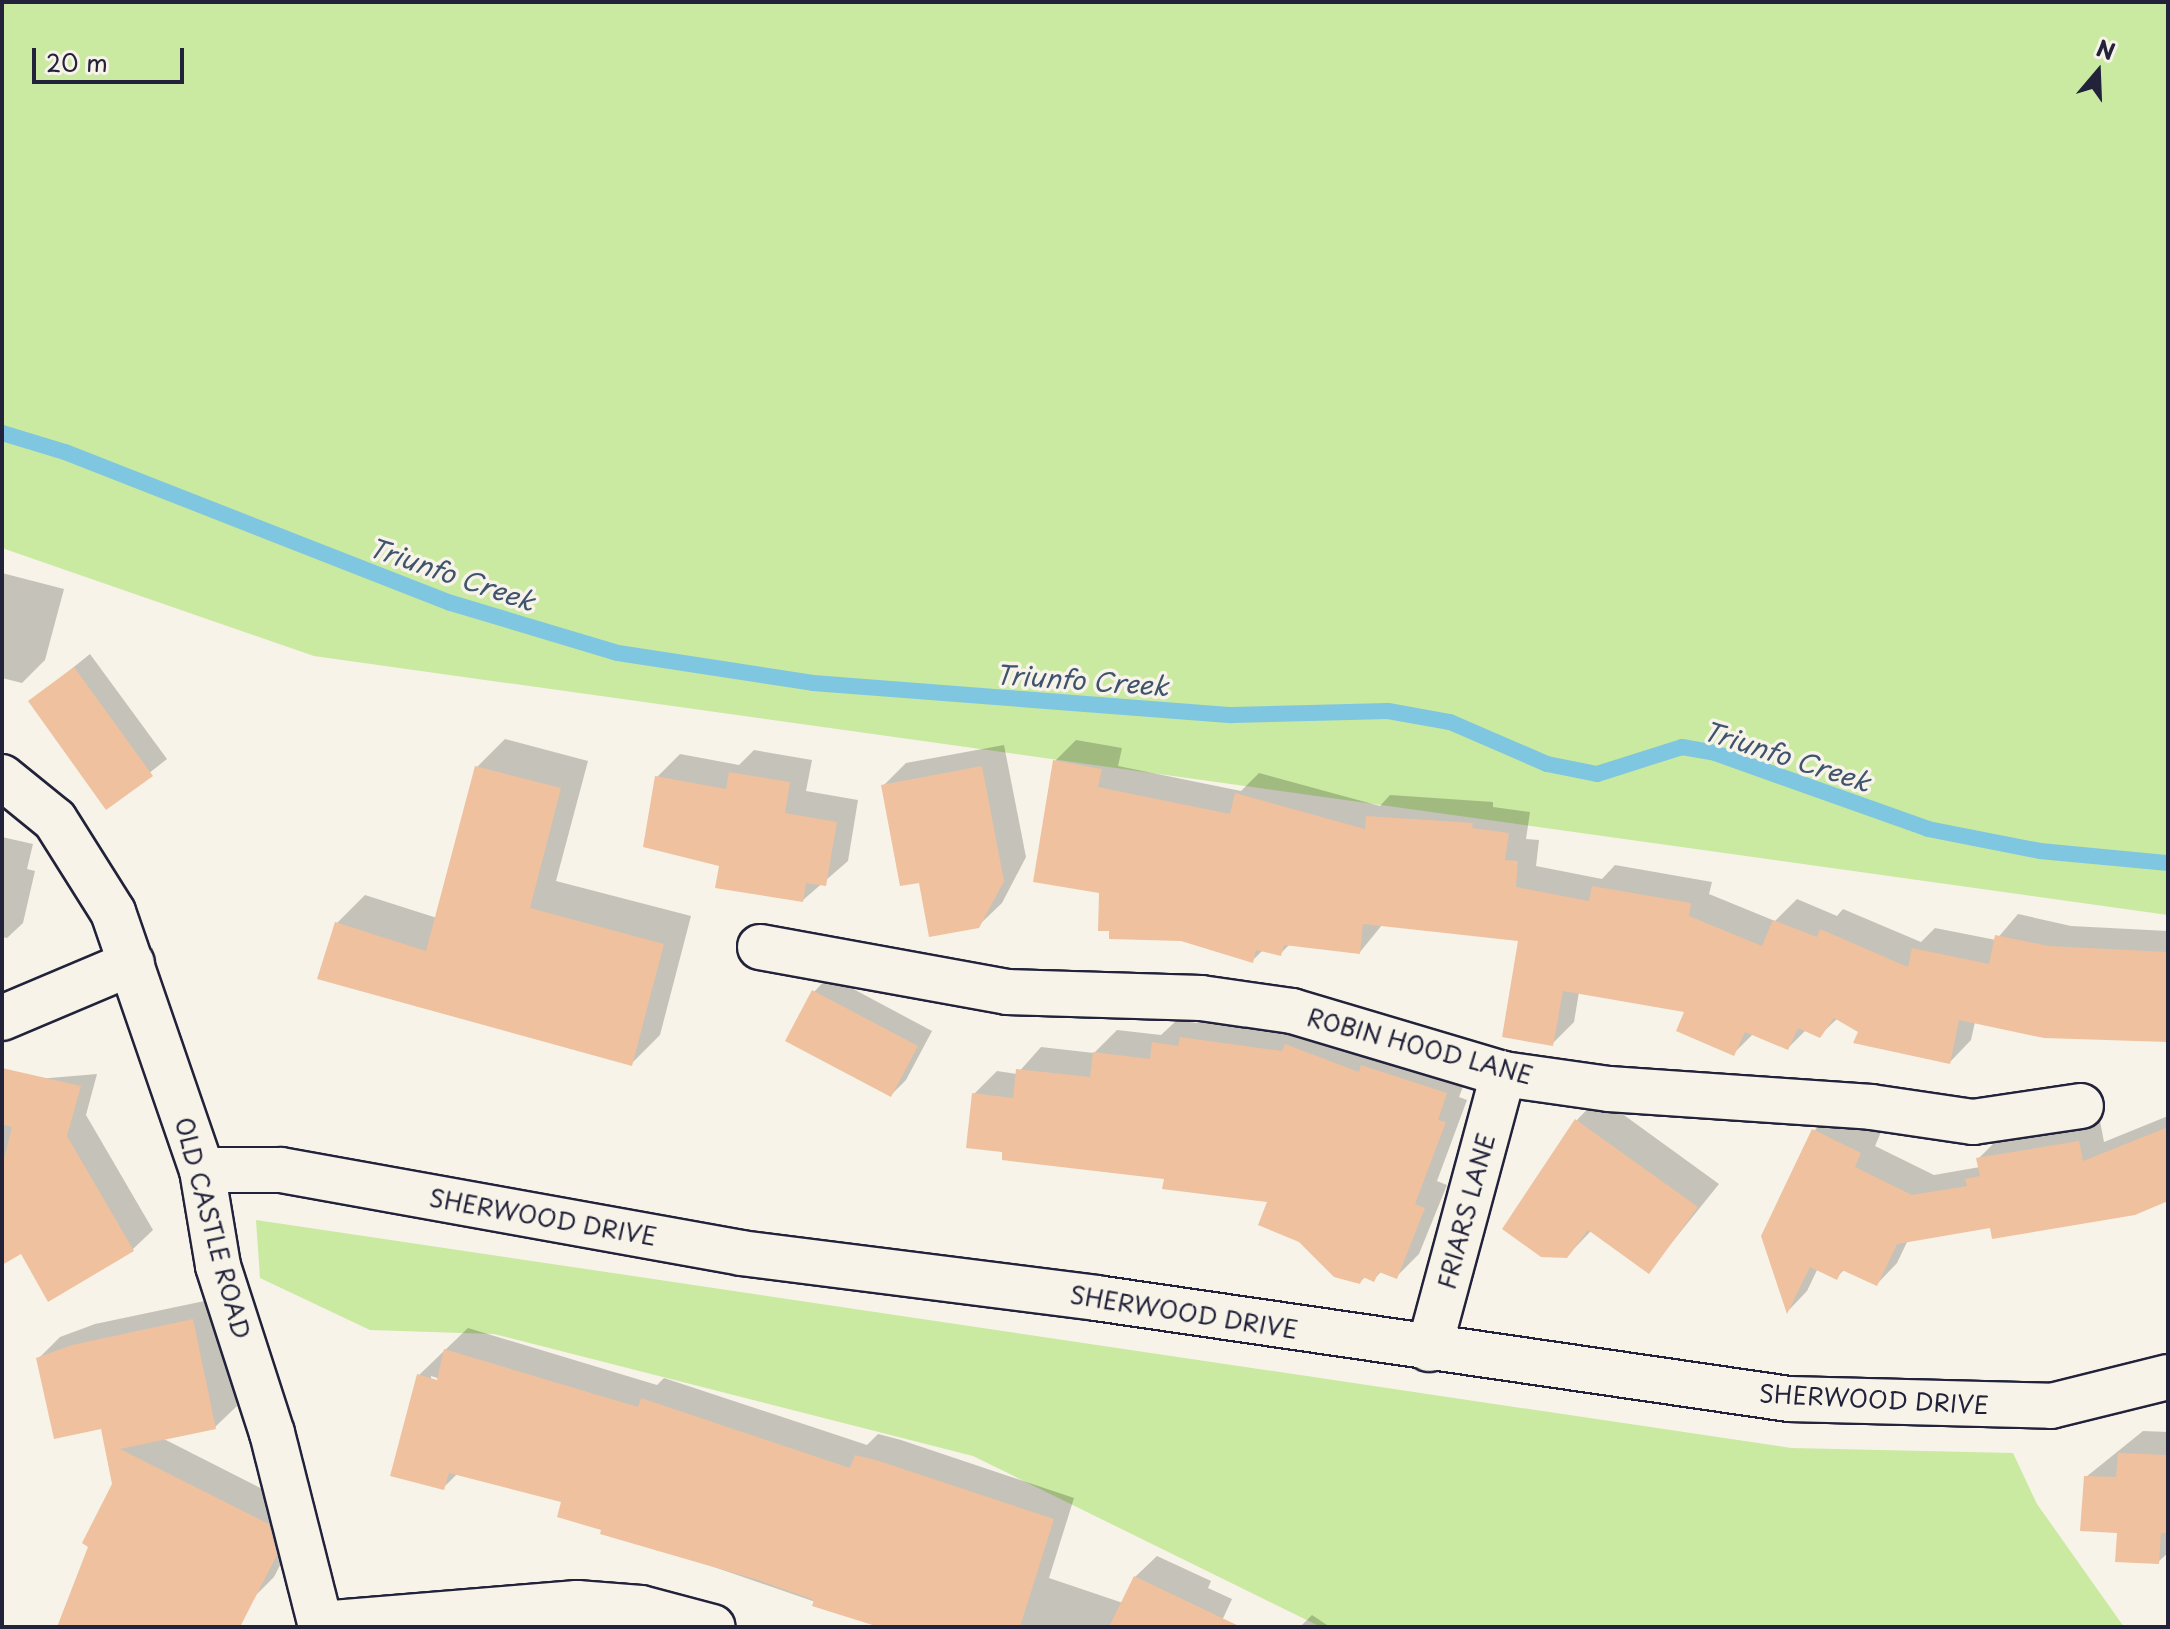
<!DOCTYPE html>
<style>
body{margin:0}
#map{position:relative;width:2170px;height:1629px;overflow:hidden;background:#f7f3e8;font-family:"Playpen Sans",sans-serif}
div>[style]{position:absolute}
.green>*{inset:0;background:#cae9a1}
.shadow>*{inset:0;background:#0003}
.stream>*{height:16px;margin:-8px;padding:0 8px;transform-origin:8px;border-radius:8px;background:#7fc6e0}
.building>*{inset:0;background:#efc19f}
.roads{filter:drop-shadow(2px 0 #22223b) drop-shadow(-2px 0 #22223b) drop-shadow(0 2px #22223b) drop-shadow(0 -2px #22223b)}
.minor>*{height:44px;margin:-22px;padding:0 22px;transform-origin:22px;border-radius:22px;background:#f7f3e8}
span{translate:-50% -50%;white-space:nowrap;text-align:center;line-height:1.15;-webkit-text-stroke:7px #f7f3e8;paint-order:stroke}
.street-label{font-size:24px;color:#22223b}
.water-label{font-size:26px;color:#3e536d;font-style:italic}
.frame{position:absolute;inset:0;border:4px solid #22223b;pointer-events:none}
.north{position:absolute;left:2058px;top:32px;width:80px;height:80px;-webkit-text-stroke:6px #f7f3e8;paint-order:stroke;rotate:19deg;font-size:22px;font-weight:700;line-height:32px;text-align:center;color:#22223b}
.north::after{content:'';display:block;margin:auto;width:28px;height:36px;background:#22223b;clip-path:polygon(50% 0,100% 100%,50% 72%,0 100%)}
.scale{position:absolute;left:32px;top:48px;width:152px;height:36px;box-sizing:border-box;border:4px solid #22223b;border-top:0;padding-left:10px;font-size:24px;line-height:28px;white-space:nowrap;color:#22223b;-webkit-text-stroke:6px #f7f3e8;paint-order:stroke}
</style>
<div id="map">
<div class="green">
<div style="clip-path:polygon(2px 2px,2168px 2px,2168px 915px,314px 656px,2px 548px)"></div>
<div style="clip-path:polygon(256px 1220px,1791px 1448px,2013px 1453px,2037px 1504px,2124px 1627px,1321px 1627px,973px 1456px,494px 1334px,370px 1330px,260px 1278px)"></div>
</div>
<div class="shadow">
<div style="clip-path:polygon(2px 573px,64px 589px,45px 660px,22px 683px,2px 678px)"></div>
<div style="clip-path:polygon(90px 654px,167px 759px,106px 807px,30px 702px)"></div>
<div style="clip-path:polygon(505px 739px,588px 761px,556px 881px,691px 916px,660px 1035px,632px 1063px,337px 923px,365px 895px,437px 918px,477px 767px)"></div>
<div style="clip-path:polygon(1076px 740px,1122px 748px,1118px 766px,1241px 791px,1259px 773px,1380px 806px,1390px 795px,1493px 802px,1493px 807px,1530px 812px,1526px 839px,1539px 840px,1536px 866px,1602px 879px,1615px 865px,1712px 882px,1709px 894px,1775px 921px,1797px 899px,1837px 916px,1843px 909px,1921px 942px,1935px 928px,1996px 940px,2018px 914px,2071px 926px,2168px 931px,2168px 1041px,1975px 1022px,1971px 1040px,1950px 1062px,1861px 1031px,1838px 1018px,1820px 1035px,1806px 1030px,1788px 1048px,1754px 1033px,1734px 1053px,1686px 1011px,1579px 992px,1574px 1022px,1553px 1043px,1521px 940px,1382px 925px,1360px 952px,1290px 944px,1280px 954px,1264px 949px,1252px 961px,1101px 891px,1055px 761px)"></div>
<div style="clip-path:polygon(1004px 745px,1026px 857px,1002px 903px,978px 926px,920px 880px,883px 786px,906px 763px)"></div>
<div style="clip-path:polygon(754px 750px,812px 760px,806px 791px,858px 800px,848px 861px,803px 900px,721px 864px,657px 777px,680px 754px,739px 765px)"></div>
<div style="clip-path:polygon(2px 837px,33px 844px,27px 869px,35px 871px,23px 923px,7px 938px,2px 937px)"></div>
<div style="clip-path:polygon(829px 976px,932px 1031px,906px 1080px,891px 1095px,814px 992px)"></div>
<div style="clip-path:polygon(1204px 1015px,1304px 1028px,1469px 1071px,1459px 1097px,1467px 1100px,1437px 1181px,1447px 1185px,1419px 1254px,1397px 1276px,1382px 1271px,1374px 1279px,1366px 1276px,1360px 1282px,1270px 1201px,1166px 1177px,974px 1094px,997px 1071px,1017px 1074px,1041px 1047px,1094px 1053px,1117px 1030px,1161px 1035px,1177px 1020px,1197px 1023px)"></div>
<div style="clip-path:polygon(97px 1074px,86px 1115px,153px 1230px,133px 1249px,48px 1299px,21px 1251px,2px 1249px,2px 1082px)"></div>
<div style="clip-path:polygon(1599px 1097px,1719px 1184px,1649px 1271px,1592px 1230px,1567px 1256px,1504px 1228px,1577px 1120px)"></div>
<div style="clip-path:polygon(1834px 1110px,1881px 1132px,1875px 1146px,1934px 1175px,1980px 1167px,1978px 1159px,1999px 1138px,2100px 1121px,2104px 1142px,2168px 1116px,2168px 1199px,1908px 1240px,1897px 1263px,1877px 1284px,1845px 1269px,1837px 1277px,1818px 1268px,1807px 1291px,1788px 1311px,1814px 1131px)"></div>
<div style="clip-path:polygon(214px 1299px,237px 1406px,215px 1427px,162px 1438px,290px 1503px,297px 1532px,274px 1577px,253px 1598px,195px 1627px,59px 1627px,115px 1484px,102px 1426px,38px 1359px,60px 1337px,95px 1324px)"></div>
<div style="clip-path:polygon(evenodd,468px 1328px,657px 1385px,664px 1378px,867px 1445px,878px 1434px,901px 1440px,1074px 1498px,1049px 1578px,1123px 1603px,1135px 1577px,1157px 1556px,1211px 1581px,1208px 1588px,1232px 1599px,1219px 1627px,888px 1627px,604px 1529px,564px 1500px,458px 1473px,444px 1487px,419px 1375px,468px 1328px,431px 1376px,447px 1381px,431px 1381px,431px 1376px)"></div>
<div style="clip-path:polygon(2143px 1431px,2168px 1432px,2168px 1553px,2158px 1562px,2119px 1531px,2086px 1477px)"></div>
<div style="clip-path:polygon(1312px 1615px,1330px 1627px,1300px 1627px)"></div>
</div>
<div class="stream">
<div style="left:2px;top:433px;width:66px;rotate:16.8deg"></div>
<div style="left:65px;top:452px;width:414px;rotate:21.4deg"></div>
<div style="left:451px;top:603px;width:174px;rotate:16.7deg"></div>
<div style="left:618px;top:653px;width:197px;rotate:8.7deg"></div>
<div style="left:813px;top:683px;width:420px;rotate:4.4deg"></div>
<div style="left:1232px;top:715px;width:156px;rotate:-1.5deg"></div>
<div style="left:1388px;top:711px;width:63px;rotate:10.1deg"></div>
<div style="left:1450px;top:722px;width:106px;rotate:23.4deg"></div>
<div style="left:1547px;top:764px;width:51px;rotate:11.3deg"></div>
<div style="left:1597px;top:774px;width:89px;rotate:-17.6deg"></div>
<div style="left:1682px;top:747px;width:34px;rotate:10deg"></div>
<div style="left:1715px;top:753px;width:226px;rotate:19.6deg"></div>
<div style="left:1928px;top:829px;width:114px;rotate:11.1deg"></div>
<div style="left:2040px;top:851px;width:129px;rotate:5.4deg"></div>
</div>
<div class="building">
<div style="clip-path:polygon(74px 667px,153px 776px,106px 810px,28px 701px)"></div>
<div style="clip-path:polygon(1053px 760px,1102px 769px,1098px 787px,1230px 814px,1235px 793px,1365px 829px,1366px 816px,1473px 823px,1472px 828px,1509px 833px,1505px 860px,1518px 861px,1516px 887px,1589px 901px,1592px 886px,1691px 903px,1689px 916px,1762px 946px,1773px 920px,1817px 937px,1820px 929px,1908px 967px,1912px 948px,1989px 964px,1995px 935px,2049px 946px,2168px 952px,2168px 1042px,2044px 1038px,1959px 1020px,1950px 1064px,1853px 1043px,1858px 1032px,1834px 1018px,1820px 1038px,1798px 1028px,1788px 1050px,1745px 1032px,1734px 1056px,1676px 1031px,1684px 1012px,1563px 991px,1553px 1046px,1502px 1037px,1518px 941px,1363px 924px,1360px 954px,1284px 945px,1281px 956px,1256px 950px,1253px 963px,1181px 941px,1109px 939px,1109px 931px,1098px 931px,1099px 893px,1033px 882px)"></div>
<div style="clip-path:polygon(475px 766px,561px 788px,530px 908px,664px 944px,632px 1066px,317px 979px,335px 922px,426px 951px)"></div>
<div style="clip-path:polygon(982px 766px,1004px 881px,979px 928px,929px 937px,919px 883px,900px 886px,881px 785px)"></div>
<div style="clip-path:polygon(729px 772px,790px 782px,785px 813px,837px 822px,826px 886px,806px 883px,803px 902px,715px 888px,719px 866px,643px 847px,655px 776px,726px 789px)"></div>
<div style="clip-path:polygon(812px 990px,918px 1046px,891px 1097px,785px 1041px)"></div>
<div style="clip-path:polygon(1180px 1037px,1282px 1051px,1285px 1044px,1359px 1072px,1361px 1065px,1447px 1093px,1438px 1120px,1446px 1122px,1415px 1204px,1425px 1208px,1397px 1279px,1379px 1272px,1374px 1282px,1363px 1277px,1360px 1284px,1334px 1277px,1299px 1242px,1258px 1225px,1267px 1202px,1162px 1189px,1164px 1179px,1002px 1160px,1002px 1152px,966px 1148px,972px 1093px,1013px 1098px,1016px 1069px,1090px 1077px,1093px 1052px,1150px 1059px,1152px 1042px,1178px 1046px)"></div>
<div style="clip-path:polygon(2px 1068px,81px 1086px,67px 1136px,134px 1251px,48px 1302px,21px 1254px,2px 1265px,2px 1166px,12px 1127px,2px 1124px)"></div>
<div style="clip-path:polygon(1575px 1119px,1698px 1207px,1649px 1274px,1588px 1230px,1567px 1258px,1541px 1257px,1502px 1229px)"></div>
<div style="clip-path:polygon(2168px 1127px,2168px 1201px,2135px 1215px,1992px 1239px,1990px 1228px,1897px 1244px,1877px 1286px,1842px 1270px,1837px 1280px,1810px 1267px,1787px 1314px,1761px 1236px,1812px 1129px,1861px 1153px,1855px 1167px,1912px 1195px,1967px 1186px,1965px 1179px,1980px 1176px,1976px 1158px,2079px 1141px,2083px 1161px)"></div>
<div style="clip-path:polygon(193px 1319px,216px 1429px,120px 1449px,269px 1524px,277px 1555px,240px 1627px,57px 1627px,88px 1547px,82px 1543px,112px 1484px,101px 1429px,54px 1439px,36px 1358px,72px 1345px)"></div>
<div style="clip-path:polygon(444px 1349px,638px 1407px,641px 1398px,850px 1468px,855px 1455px,879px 1461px,1054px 1519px,1020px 1627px,879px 1627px,812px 1606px,814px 1600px,758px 1580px,600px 1534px,601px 1530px,557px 1517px,561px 1502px,449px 1473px,444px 1490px,390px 1476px,417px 1374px,437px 1380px)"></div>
<div style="clip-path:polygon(2118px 1453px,2168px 1455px,2168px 1533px,2161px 1533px,2159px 1564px,2115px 1562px,2117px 1533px,2080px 1531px,2084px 1476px,2116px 1477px)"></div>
<div style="clip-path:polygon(1134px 1576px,1241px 1627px,1109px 1627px)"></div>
</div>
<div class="roads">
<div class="minor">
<div style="left:2px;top:777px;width:68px;rotate:39.1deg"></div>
<div style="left:55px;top:820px;width:109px;rotate:57.8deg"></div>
<div style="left:113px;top:912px;width:273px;rotate:71deg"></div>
<div style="left:202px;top:1170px;width:97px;rotate:80.5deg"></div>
<div style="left:218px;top:1266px;width:176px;rotate:72.1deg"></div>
<div style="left:272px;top:1433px;width:200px;rotate:75.8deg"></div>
<div style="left:760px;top:947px;width:251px;rotate:10.3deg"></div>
<div style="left:1007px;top:992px;width:194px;rotate:1.8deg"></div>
<div style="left:1201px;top:998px;width:92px;rotate:8.1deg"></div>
<div style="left:1292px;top:1011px;width:220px;rotate:16.6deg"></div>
<div style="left:1503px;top:1074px;width:107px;rotate:8.1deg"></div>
<div style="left:1609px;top:1089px;width:263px;rotate:3.9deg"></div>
<div style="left:1871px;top:1107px;width:103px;rotate:8.4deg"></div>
<div style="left:1973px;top:1122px;width:109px;rotate:-8.4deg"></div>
<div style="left:2px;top:1018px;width:141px;rotate:-22.9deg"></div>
<div style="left:202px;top:1170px;width:79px"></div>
<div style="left:281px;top:1170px;width:467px;rotate:10.2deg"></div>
<div style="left:741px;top:1253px;width:358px;rotate:7.2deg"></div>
<div style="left:1096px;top:1298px;width:700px;rotate:8.29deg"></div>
<div style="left:1789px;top:1399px;width:262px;rotate:1.5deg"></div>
<div style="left:2051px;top:1406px;width:121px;rotate:-13.9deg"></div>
<div style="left:1429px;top:1349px;width:285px;rotate:-74.9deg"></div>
<div style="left:321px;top:1624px;width:257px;rotate:-4.7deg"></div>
<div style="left:577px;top:1603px;width:64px;rotate:4.5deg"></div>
<div style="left:641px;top:1608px;width:74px;rotate:14.8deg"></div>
</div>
</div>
<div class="street-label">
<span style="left:1420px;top:1046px;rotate:15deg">ROBIN HOOD LANE</span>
<span style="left:1466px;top:1211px;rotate:-75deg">FRIARS LANE</span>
<span style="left:543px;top:1217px;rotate:10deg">SHERWOOD DRIVE</span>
<span style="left:213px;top:1228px;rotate:75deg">OLD CASTLE ROAD</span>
<span style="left:1184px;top:1312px;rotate:9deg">SHERWOOD DRIVE</span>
<span style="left:1874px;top:1399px;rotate:3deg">SHERWOOD DRIVE</span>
</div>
<div class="water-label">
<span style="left:452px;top:574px;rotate:19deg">Triunfo Creek</span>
<span style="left:1082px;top:680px;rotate:4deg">Triunfo Creek</span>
<span style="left:1787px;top:756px;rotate:18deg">Triunfo Creek</span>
</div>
<div class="frame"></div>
<div class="north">N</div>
<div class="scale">20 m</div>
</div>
